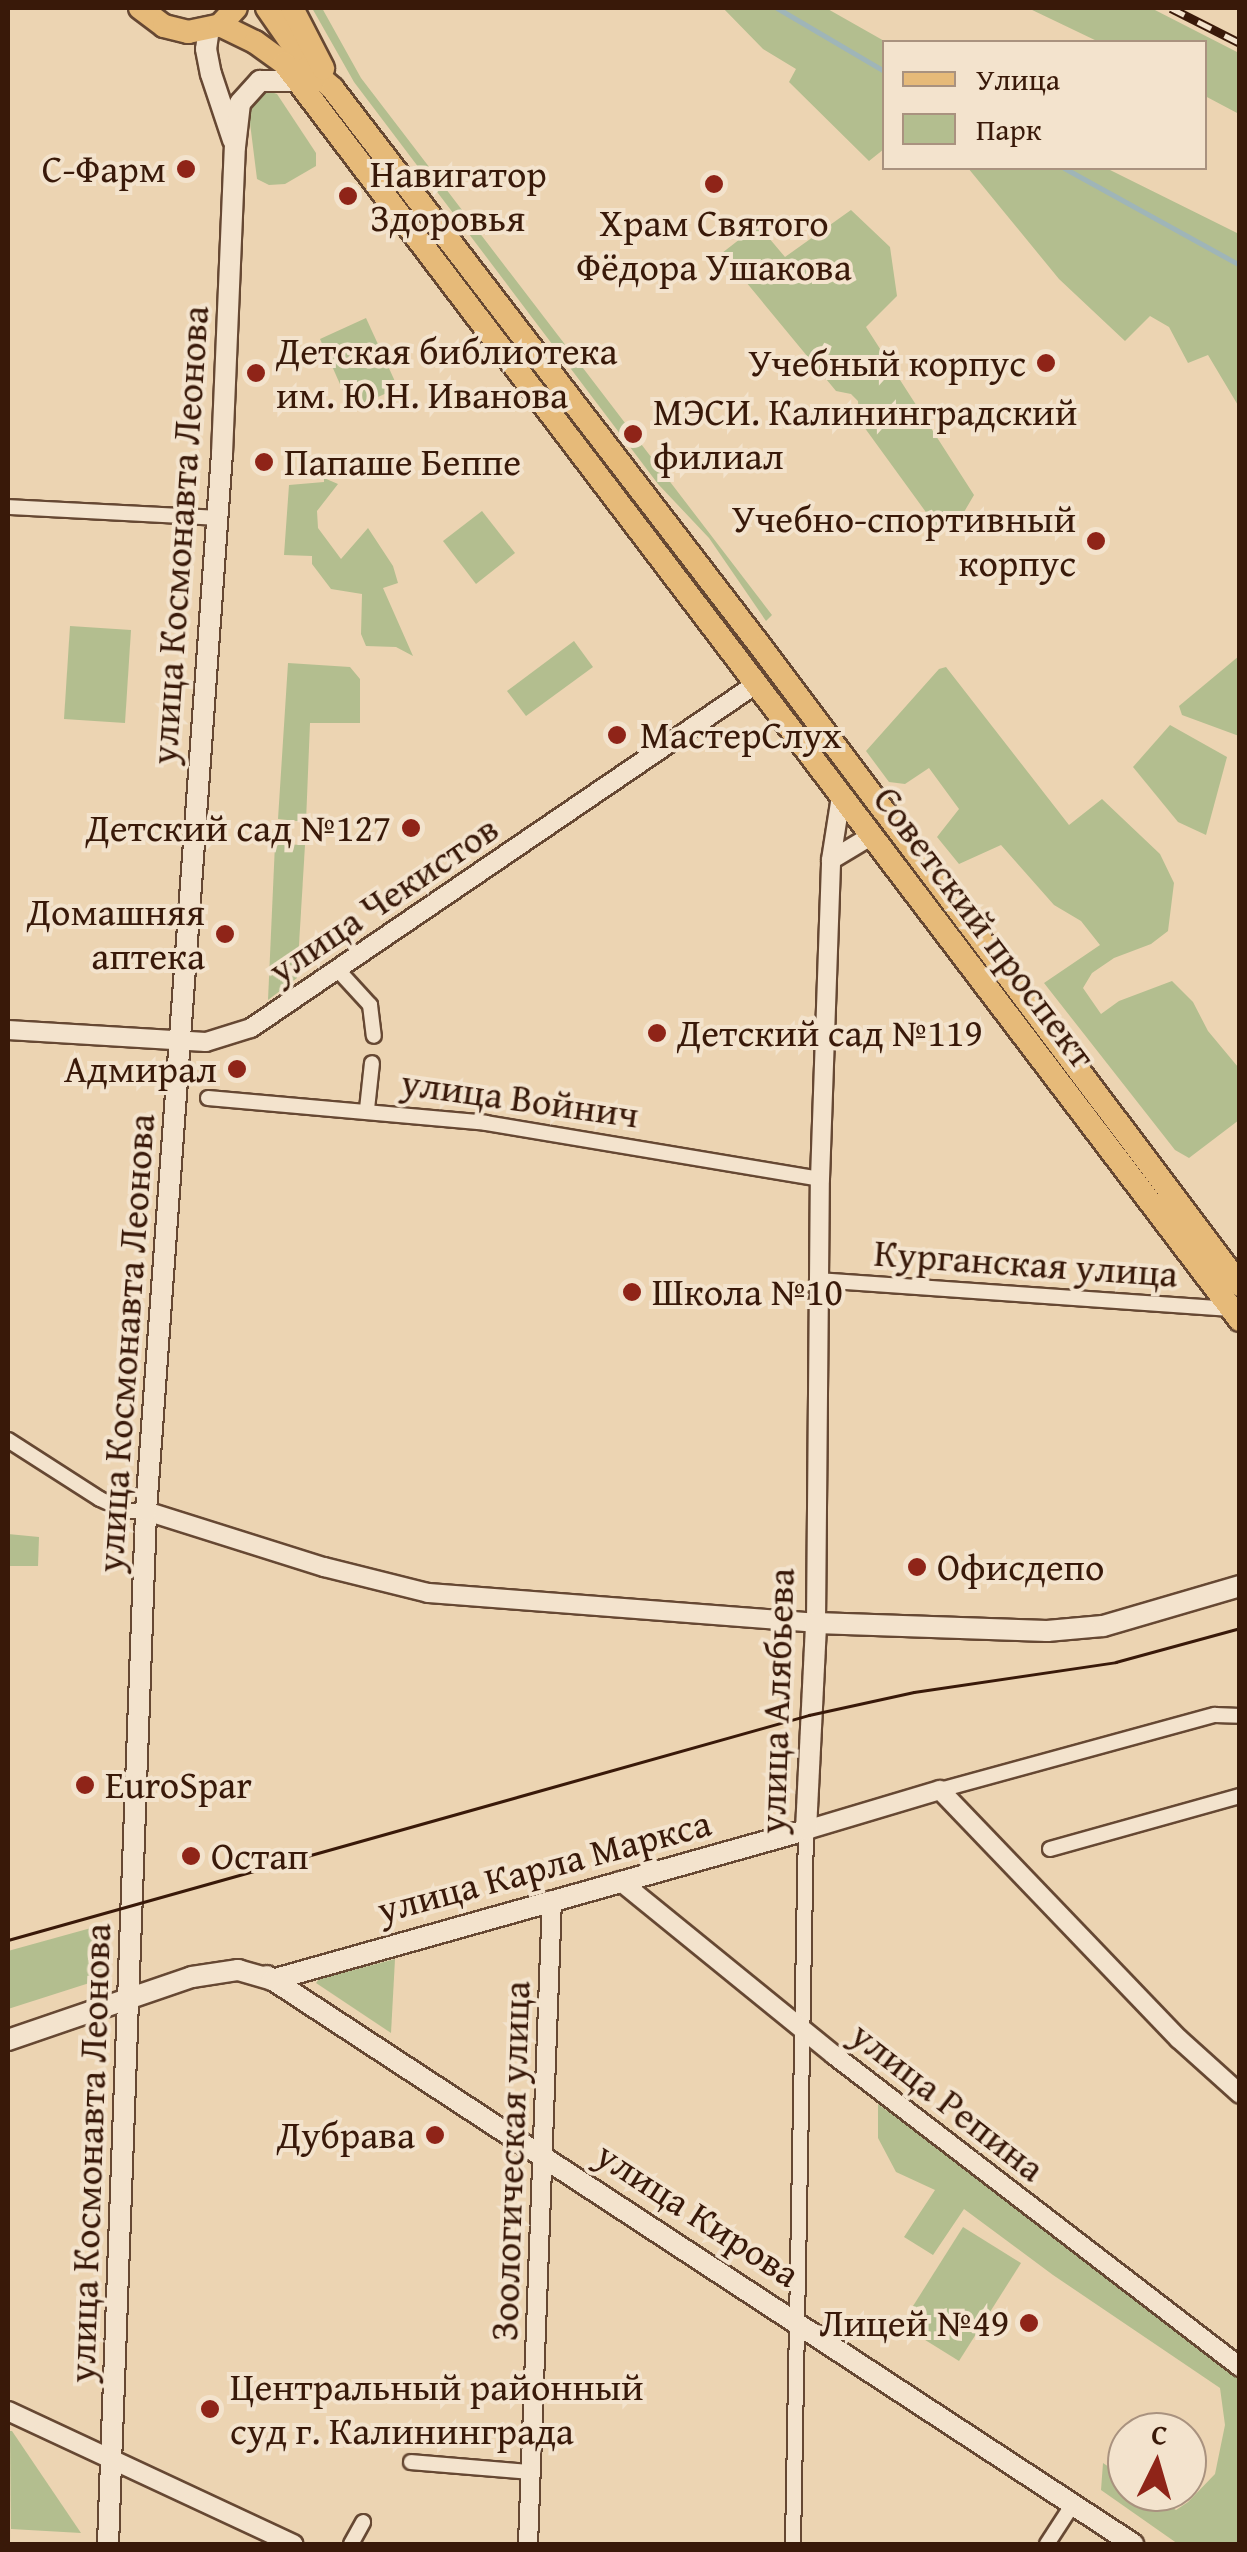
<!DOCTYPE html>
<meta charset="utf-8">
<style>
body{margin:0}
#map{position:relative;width:1247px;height:2552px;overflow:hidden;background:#ecd4b2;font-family:"Gentium Book Plus",serif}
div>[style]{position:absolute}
.green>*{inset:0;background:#b3be8f}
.stream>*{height:5px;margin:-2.5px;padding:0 2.5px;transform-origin:2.5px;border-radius:2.5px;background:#9fb5b8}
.roads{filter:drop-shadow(2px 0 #664833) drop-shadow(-2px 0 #664833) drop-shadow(0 2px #664833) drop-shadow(0 -2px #664833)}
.minor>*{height:14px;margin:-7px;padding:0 7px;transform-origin:7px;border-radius:7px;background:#f3e3cd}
.tertiary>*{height:18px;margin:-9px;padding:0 9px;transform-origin:9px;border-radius:9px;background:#f3e3cd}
.secondary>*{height:20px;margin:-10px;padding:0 10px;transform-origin:10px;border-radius:10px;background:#f3e3cd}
.primary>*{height:22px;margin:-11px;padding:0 11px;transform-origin:11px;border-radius:11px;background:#e6ba79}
.tram>*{height:2.5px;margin:-1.25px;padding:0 1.25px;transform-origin:1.25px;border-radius:1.25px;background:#391909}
.rail>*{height:9px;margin-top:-4.5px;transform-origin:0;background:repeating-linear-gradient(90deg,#f3e3cd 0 15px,#391909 0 30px);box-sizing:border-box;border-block:2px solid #391909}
.dots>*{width:28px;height:28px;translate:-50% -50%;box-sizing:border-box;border:5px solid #f3e3cd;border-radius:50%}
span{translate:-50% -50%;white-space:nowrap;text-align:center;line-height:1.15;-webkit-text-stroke:8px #f3e3cd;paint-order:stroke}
.poi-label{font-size:38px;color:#391909}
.right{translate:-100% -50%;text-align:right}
.left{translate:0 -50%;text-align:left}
.street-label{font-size:38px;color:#391909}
.frame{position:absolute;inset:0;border:10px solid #391909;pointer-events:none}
.legend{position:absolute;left:882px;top:40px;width:325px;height:130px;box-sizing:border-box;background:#f3e3cd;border:2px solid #a9927f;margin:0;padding:12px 18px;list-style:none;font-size:30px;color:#391909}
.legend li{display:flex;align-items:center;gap:20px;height:50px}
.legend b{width:50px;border:2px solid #a9927f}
.north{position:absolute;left:1107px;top:2412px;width:100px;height:100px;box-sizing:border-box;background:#f3e3cd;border:2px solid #a9927f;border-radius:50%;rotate:5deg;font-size:28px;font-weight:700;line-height:40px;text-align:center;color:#391909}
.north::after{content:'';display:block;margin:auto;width:35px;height:45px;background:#8f2418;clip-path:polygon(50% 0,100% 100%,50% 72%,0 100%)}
</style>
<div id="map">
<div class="green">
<div style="clip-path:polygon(312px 8px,322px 8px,361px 78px,772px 615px,766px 621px,709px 538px,658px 484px,354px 82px)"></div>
<div style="clip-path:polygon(723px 8px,826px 8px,886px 42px,884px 149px,869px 161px,789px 82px,796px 69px,763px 49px)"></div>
<div style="clip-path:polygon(1028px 8px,1151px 8px,1239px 53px,1239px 114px,1205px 96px,1204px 42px,1099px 42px)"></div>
<div style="clip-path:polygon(268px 91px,277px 94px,316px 153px,316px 166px,285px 184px,269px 185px,257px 179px,248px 107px)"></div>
<div style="clip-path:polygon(968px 168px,1106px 168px,1239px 234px,1239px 407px,1208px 355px,1188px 363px,1169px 327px,1150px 316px,1125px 341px,1059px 279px)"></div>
<div style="clip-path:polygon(851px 210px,890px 247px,897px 296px,866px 327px,974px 495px,957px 524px,936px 526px,859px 420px,858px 401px,851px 394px,836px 391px,722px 253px,758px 225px,785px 257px)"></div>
<div style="clip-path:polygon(366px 318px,398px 388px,351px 409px,320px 339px)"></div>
<div style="clip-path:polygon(324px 478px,338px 484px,317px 511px,318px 528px,341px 559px,368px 528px,393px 566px,398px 583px,383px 588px,413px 656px,396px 647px,366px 646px,361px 634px,362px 594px,331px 589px,312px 564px,312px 556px,284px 555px,289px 485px,324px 482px)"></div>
<div style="clip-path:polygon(482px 511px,515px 553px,476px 584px,443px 541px)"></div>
<div style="clip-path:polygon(70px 626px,131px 630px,125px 723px,64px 719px)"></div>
<div style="clip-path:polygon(574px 641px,593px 667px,526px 716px,507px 691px)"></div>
<div style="clip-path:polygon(1239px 656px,1239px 736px,1182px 715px,1179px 706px)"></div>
<div style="clip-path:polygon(288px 663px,350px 667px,360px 679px,360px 723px,310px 723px,306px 822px,278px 819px)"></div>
<div style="clip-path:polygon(946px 667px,1069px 825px,1102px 799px,1160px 854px,1174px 883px,1168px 931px,1151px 944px,1114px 958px,1092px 973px,1083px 988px,1101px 1014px,1119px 1001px,1172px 981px,1193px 1002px,1208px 1031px,1238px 1067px,1239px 1120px,1189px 1158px,1175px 1150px,1044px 983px,1100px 945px,1081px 921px,1054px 905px,1001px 845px,959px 864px,937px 837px,959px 809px,929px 768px,905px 784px,889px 782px,866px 751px,939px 669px)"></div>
<div style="clip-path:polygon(1170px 725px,1227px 757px,1206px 835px,1178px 822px,1133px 767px)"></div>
<div style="clip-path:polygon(275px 844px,305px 845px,297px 978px,268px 1000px)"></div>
<div style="clip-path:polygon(8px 1534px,39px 1537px,38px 1566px,8px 1566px)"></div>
<div style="clip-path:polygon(91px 1928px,105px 1978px,8px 2009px,8px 1951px)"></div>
<div style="clip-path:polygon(395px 1959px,391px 2033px,316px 1983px,319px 1979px)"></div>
<div style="clip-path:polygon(878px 2104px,1239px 2373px,1239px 2544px,1178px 2544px,1101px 2490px,1103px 2463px,1127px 2479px,1127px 2492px,1148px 2492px,1176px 2510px,1188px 2502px,1215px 2474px,1225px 2425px,1220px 2388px,1053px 2275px,964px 2209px,933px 2255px,904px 2237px,935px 2190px,896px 2172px,878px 2138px)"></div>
<div style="clip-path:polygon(963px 2227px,1021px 2263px,959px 2361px,901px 2325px)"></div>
<div style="clip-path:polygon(10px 2431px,12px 2431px,81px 2533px,11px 2529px)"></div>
</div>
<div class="stream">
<div style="left:777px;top:8px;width:124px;rotate:30.5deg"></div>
<div style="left:1064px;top:168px;width:201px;rotate:28.9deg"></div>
</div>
<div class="roads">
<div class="minor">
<div style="left:8px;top:507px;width:210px;rotate:3deg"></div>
<div style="left:337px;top:969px;width:49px;rotate:47.5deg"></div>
<div style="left:370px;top:1005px;width:31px;rotate:83deg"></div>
<div style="left:208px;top:1098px;width:279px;rotate:5.1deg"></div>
<div style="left:486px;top:1123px;width:339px;rotate:9.5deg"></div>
<div style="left:367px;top:1109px;width:46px;rotate:-83.8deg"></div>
<div style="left:817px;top:1280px;width:415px;rotate:4deg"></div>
<div style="left:8px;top:1440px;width:109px;rotate:32.7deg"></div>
<div style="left:100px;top:1499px;width:29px;rotate:25deg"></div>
<div style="left:126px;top:1511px;width:20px"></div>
<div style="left:940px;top:1790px;width:285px;rotate:-15.3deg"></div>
<div style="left:1215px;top:1715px;width:25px;rotate:2deg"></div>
<div style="left:1050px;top:1849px;width:197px;rotate:-15.6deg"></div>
<div style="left:411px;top:2462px;width:120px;rotate:4.8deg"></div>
<div style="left:351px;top:2544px;width:25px;rotate:-61deg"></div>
<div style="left:793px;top:2544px;width:714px;rotate:-88.96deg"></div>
<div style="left:1047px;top:2544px;width:48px;rotate:-57deg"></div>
</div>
<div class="tertiary">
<div style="left:831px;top:860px;width:47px;rotate:-31deg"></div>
<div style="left:8px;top:1030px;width:198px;rotate:3.5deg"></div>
<div style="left:206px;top:1042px;width:47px;rotate:-17.3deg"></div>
<div style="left:251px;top:1028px;width:611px;rotate:-34.26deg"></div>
<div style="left:146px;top:1511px;width:187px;rotate:17.5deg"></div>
<div style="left:324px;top:1567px;width:107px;rotate:14deg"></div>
<div style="left:428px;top:1593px;width:389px;rotate:4.4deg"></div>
<div style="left:816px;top:1623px;width:444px;rotate:-89.5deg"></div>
<div style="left:820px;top:1179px;width:319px;rotate:-88deg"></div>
<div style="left:831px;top:860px;width:65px;rotate:-81.1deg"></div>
<div style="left:806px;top:1830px;width:140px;rotate:-16.6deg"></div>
<div style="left:940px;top:1790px;width:345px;rotate:46.2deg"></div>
<div style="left:1179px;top:2039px;width:82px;rotate:42deg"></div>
<div style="left:620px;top:1881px;width:276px;rotate:39.1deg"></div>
<div style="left:834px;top:2055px;width:512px;rotate:37.54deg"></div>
<div style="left:8px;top:2411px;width:315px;rotate:25deg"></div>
<div style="left:528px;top:2544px;width:644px;rotate:-87.87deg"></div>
</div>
<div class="secondary">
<div style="left:209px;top:28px;width:21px;rotate:98deg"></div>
<div style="left:206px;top:49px;width:25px;rotate:79deg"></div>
<div style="left:211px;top:74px;width:70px;rotate:71.6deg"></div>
<div style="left:267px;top:1976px;width:1036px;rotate:33.26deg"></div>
<div style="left:8px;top:2040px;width:194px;rotate:-18.9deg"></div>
<div style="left:192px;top:1977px;width:47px;rotate:-8.7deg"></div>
<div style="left:238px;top:1970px;width:35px;rotate:16deg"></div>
<div style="left:272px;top:1980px;width:555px;rotate:-15.69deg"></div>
<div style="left:806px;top:1830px;width:207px;rotate:-87.2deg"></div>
<div style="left:816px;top:1623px;width:231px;rotate:2deg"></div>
<div style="left:1047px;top:1631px;width:56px;rotate:-5.1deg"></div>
<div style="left:1103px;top:1626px;width:143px;rotate:-16.3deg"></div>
<div style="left:108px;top:2544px;width:1034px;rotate:-87.89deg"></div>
<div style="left:146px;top:1511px;width:1060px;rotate:-85.89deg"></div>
<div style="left:222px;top:454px;width:307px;rotate:-87.6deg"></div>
<div style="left:235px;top:147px;width:44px;rotate:-83.5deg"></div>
<div style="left:240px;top:103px;width:30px;rotate:-48deg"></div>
<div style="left:260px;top:81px;width:37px"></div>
</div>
<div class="primary">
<div style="left:140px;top:8px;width:30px;rotate:37deg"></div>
<div style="left:164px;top:26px;width:25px;rotate:14deg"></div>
<div style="left:188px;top:32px;width:33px;rotate:-12deg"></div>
<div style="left:220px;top:25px;width:23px;rotate:-47deg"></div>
<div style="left:267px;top:8px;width:72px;rotate:55.2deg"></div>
<div style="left:308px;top:67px;width:33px;rotate:41deg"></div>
<div style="left:333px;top:89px;width:703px;rotate:52.51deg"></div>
<div style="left:761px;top:647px;width:798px;rotate:53.1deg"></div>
<div style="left:292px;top:8px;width:68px;rotate:62.7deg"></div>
<div style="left:220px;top:25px;width:39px;rotate:26deg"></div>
<div style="left:255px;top:42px;width:36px;rotate:36deg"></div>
<div style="left:284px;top:63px;width:1579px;rotate:52.75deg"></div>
</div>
</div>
<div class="tram">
<div style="left:8px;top:1940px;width:832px;rotate:-15.69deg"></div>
<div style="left:809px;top:1715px;width:107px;rotate:-12.4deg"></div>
<div style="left:914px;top:1692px;width:204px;rotate:-8.4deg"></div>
<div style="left:1116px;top:1662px;width:129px;rotate:-15.3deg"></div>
</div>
<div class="rail">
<div style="left:1171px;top:8px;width:77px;rotate:26.9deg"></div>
</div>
<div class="dots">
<div style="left:186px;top:169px;background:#8f2418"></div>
<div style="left:714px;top:184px;background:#8f2418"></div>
<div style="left:348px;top:196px;background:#8f2418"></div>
<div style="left:1046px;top:363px;background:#8f2418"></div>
<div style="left:256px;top:373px;background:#8f2418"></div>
<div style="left:633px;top:434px;background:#8f2418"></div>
<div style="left:264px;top:462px;background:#8f2418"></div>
<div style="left:1096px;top:541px;background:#8f2418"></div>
<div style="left:617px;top:735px;background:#8f2418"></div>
<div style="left:411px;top:828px;background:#8f2418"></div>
<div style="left:225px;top:934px;background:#8f2418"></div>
<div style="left:657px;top:1033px;background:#8f2418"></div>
<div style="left:237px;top:1069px;background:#8f2418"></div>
<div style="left:632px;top:1292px;background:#8f2418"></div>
<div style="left:917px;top:1567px;background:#8f2418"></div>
<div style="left:85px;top:1785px;background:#8f2418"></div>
<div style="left:191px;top:1856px;background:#8f2418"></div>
<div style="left:435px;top:2135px;background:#8f2418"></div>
<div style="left:1029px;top:2323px;background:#8f2418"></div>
<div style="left:210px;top:2409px;background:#8f2418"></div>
</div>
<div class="poi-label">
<span class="right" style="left:166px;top:169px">С-Фарм</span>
<span class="left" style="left:370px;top:196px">Навигатор<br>Здоровья</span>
<span style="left:714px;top:245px">Храм Святого<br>Фёдора Ушакова</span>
<span class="left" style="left:276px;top:373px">Детская библиотека<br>им. Ю.Н. Иванова</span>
<span class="right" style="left:1026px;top:363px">Учебный корпус</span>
<span class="left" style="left:653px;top:434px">МЭСИ. Калининградский<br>филиал</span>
<span class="left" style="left:284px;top:462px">Папаше Беппе</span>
<span class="right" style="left:1076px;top:541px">Учебно-спортивный<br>корпус</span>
<span class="left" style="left:640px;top:735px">МастерСлух</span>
<span class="right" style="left:391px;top:828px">Детский сад №127</span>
<span class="right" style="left:205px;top:934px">Домашняя<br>аптека</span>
<span class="left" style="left:677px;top:1033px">Детский сад №119</span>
<span class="right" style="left:217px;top:1069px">Адмирал</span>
<span class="left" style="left:652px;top:1292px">Школа №10</span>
<span class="left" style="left:937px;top:1567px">Офисдепо</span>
<span class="left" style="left:105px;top:1785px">EuroSpar</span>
<span class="left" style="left:211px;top:1856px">Остап</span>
<span class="right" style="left:415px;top:2135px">Дубрава</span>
<span class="right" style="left:1009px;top:2323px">Лицей №49</span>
<span class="left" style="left:230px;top:2409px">Центральный районный<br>суд г. Калининграда</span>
</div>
<div class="street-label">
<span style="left:179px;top:535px;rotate:-86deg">улица Космонавта Леонова</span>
<span style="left:383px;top:899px;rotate:-34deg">улица Чекистов</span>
<span style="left:985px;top:927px;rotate:53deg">Советский проспект</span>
<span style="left:520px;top:1098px;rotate:8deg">улица Войнич</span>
<span style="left:1026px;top:1263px;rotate:4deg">Курганская улица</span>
<span style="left:125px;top:1343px;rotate:-86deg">улица Космонавта Леонова</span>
<span style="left:776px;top:1701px;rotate:-88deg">улица Алябьева</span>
<span style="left:544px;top:1866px;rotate:-15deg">улица Карла Маркса</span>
<span style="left:948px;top:2101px;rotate:38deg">улица Репина</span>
<span style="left:89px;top:2153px;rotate:-88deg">улица Космонавта Леонова</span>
<span style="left:510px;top:2161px;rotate:-88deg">Зоологическая улица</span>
<span style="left:698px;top:2214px;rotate:33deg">улица Кирова</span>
</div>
<div class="frame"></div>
<ul class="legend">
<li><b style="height:12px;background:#e6ba79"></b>Улица</li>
<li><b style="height:28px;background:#b3be8f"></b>Парк</li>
</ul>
<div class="north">С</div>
</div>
